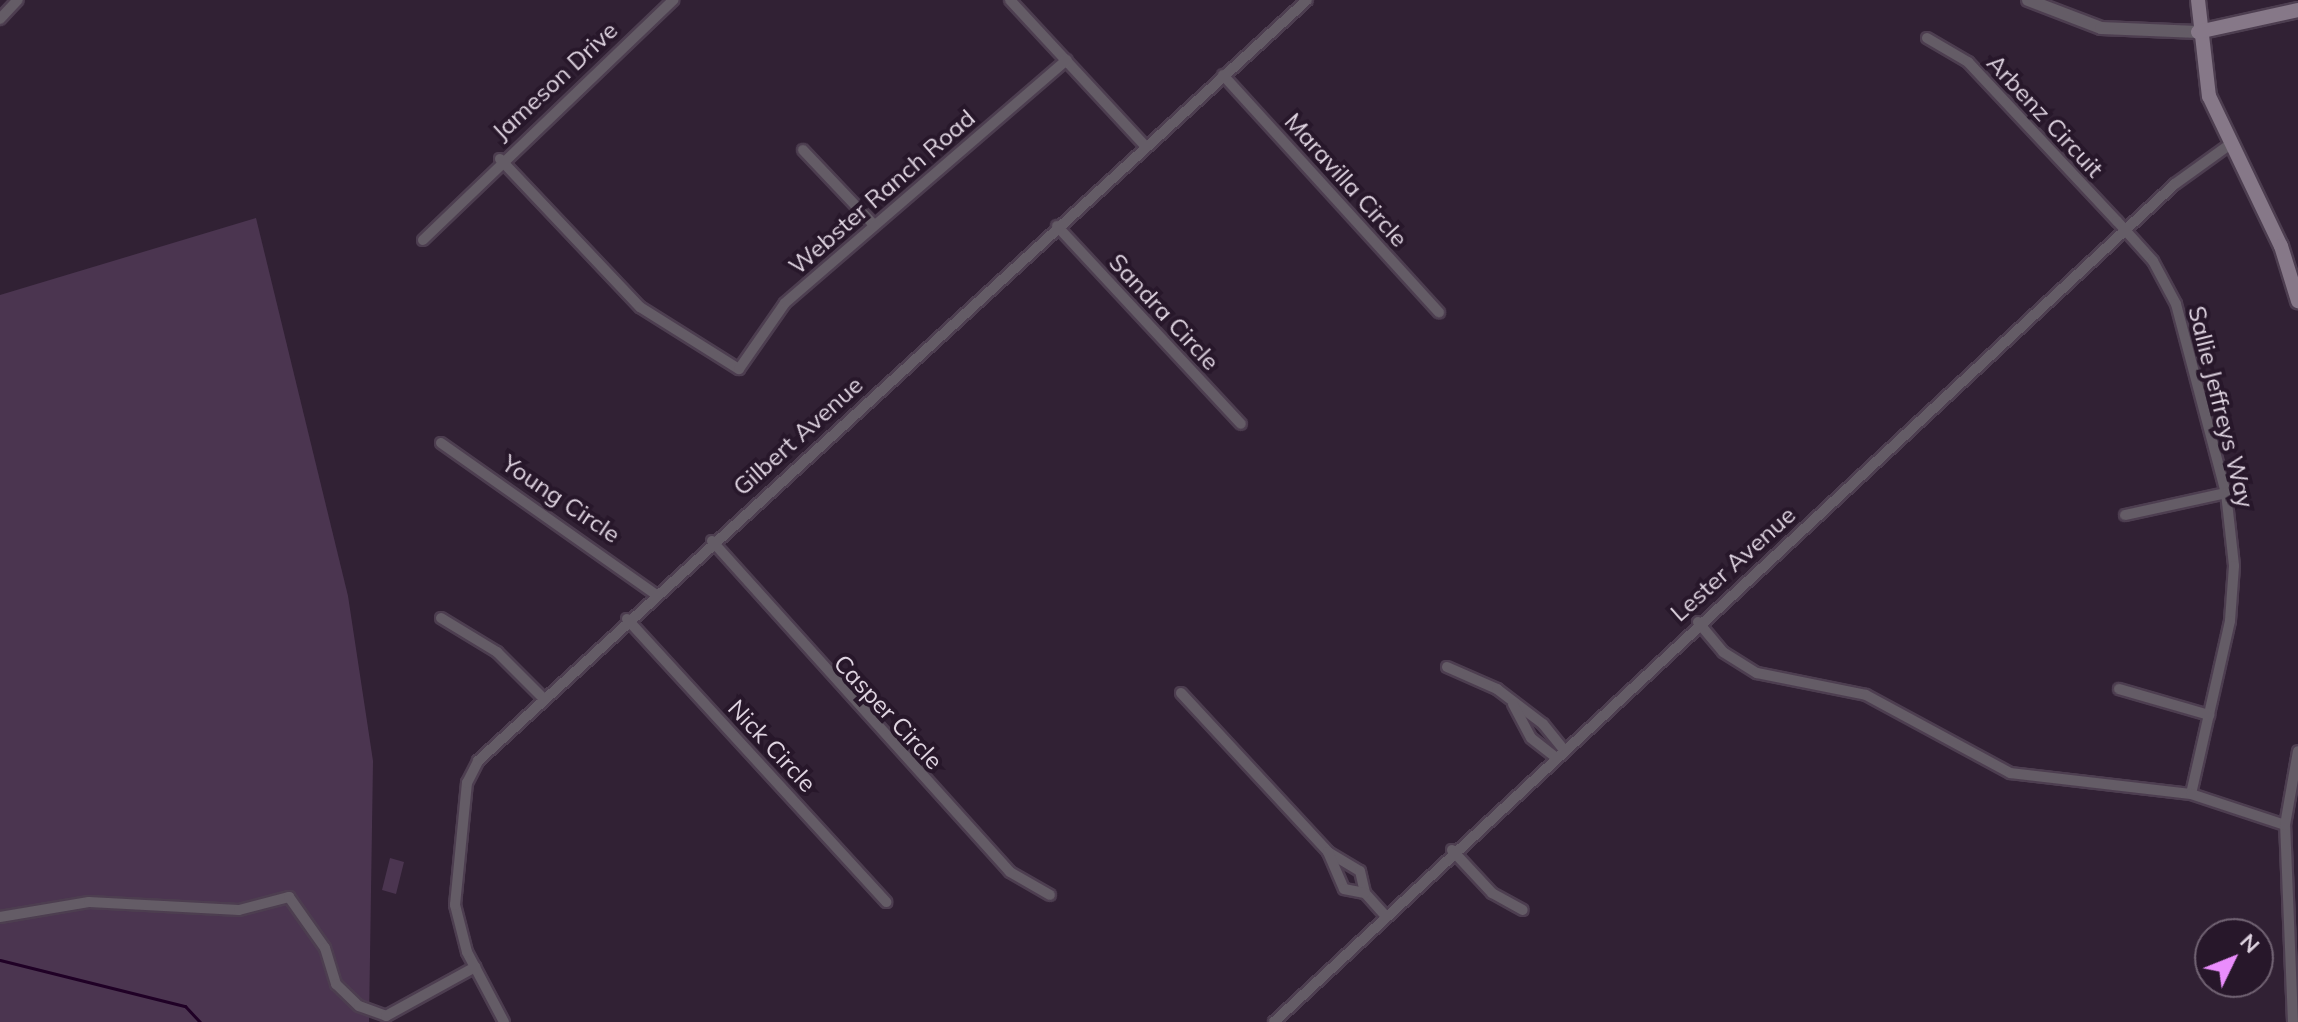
<!DOCTYPE html>
<style>
body{margin:0}
#map{position:relative;width:2298px;height:1022px;overflow:hidden;background:#312134;font-family:Mulish,sans-serif}
div>[style]{position:absolute}
.green>*{inset:0;background:#4b3550}
.stream>*{height:3px;margin:-1.5px;padding:0 1.5px;transform-origin:1.5px;border-radius:1.5px;background:#200126}
.roads{filter:drop-shadow(2px 0 #4d3e50) drop-shadow(-2px 0 #4d3e50) drop-shadow(0 2px #4d3e50) drop-shadow(0 -2px #4d3e50)}
.minor>*{height:10px;margin:-5px;padding:0 5px;transform-origin:5px;border-radius:5px;background:#645c66}
.tertiary>*{height:12px;margin:-6px;padding:0 6px;transform-origin:6px;border-radius:6px;background:#645c66}
.secondary>*{height:14px;margin:-7px;padding:0 7px;transform-origin:7px;border-radius:7px;background:#867888}
span{translate:-50% -50%;white-space:nowrap;text-align:center;line-height:1.15;-webkit-text-stroke:8px #27172a;paint-order:stroke}
.street-label{font-size:24px;color:#dfd4e1}
.north{position:absolute;left:2194px;top:918px;width:80px;height:80px;box-sizing:border-box;background:#27172a;border:2px solid #716373;border-radius:50%;rotate:47deg;font-size:22px;font-weight:700;line-height:32px;text-align:center;color:#dfd4e1}
.north::after{content:'';display:block;margin:auto;width:28px;height:36px;background:#ea8dfc;clip-path:polygon(50% 0,100% 100%,50% 72%,0 100%)}
</style>
<div id="map">
<div class="green">
<div style="clip-path:polygon(256px 218px,348px 596px,373px 761px,369px 1022px,0 1022px,0 295px)"></div>
<div style="clip-path:polygon(390px 858px,404px 862px,396px 894px,382px 890px)"></div>
</div>
<div class="stream">
<div style="left:0;top:960px;width:191px;rotate:14deg"></div>
<div style="left:185px;top:1006px;width:22px;rotate:47deg"></div>
</div>
<div class="roads">
<div class="minor">
<div style="left:1010px;top:0;width:199px;rotate:47.2deg"></div>
<div style="left:0;top:19px;width:26px;rotate:-47deg"></div>
<div style="left:1927px;top:38px;width:48px;rotate:30.3deg"></div>
<div style="left:1968px;top:62px;width:218px;rotate:46.9deg"></div>
<div style="left:2117px;top:221px;width:54px;rotate:48deg"></div>
<div style="left:2153px;top:261px;width:49px;rotate:61.9deg"></div>
<div style="left:2176px;top:304px;width:196px;rotate:75.2deg"></div>
<div style="left:2226px;top:493px;width:73px;rotate:83.7deg"></div>
<div style="left:2234px;top:566px;width:55px;rotate:94.2deg"></div>
<div style="left:2230px;top:621px;width:177px;rotate:102.7deg"></div>
<div style="left:1223px;top:75px;width:321px;rotate:47.7deg"></div>
<div style="left:803px;top:150px;width:100px;rotate:46.6deg"></div>
<div style="left:500px;top:159px;width:204px;rotate:46.6deg"></div>
<div style="left:640px;top:307px;width:117px;rotate:32.1deg"></div>
<div style="left:739px;top:369px;width:80px;rotate:-55.1deg"></div>
<div style="left:785px;top:303px;width:372px;rotate:-40.8deg"></div>
<div style="left:1057px;top:226px;width:270px;rotate:47.1deg"></div>
<div style="left:423px;top:240px;width:347px;rotate:-43.8deg"></div>
<div style="left:441px;top:443px;width:262px;rotate:35.2deg"></div>
<div style="left:2125px;top:515px;width:103px;rotate:-12.3deg"></div>
<div style="left:712px;top:541px;width:445px;rotate:48deg"></div>
<div style="left:1010px;top:872px;width:46px;rotate:29.9deg"></div>
<div style="left:441px;top:618px;width:66px;rotate:31.3deg"></div>
<div style="left:497px;top:652px;width:64px;rotate:45deg"></div>
<div style="left:627px;top:619px;width:384px;rotate:47.5deg"></div>
<div style="left:1698px;top:622px;width:39px;rotate:50deg"></div>
<div style="left:1723px;top:652px;width:40px;rotate:32deg"></div>
<div style="left:1757px;top:673px;width:111px;rotate:11.4deg"></div>
<div style="left:1866px;top:695px;width:164px;rotate:28.4deg"></div>
<div style="left:2010px;top:773px;width:182px;rotate:6.6deg"></div>
<div style="left:2191px;top:794px;width:99px;rotate:18.3deg"></div>
<div style="left:1447px;top:667px;width:55px;rotate:23.7deg"></div>
<div style="left:1497px;top:689px;width:58px;rotate:37.3deg"></div>
<div style="left:1543px;top:724px;width:32px;rotate:51deg"></div>
<div style="left:2119px;top:689px;width:94px;rotate:16.1deg"></div>
<div style="left:1181px;top:693px;width:217px;rotate:47.2deg"></div>
<div style="left:1328px;top:852px;width:37px;rotate:31deg"></div>
<div style="left:1360px;top:871px;width:23px;rotate:77deg"></div>
<div style="left:1365px;top:893px;width:28px;rotate:48deg"></div>
<div style="left:1513px;top:704px;width:38px;rotate:62deg"></div>
<div style="left:1531px;top:738px;width:31px;rotate:38deg"></div>
<div style="left:1452px;top:850px;width:59px;rotate:47.1deg"></div>
<div style="left:1492px;top:893px;width:35px;rotate:29deg"></div>
<div style="left:1328px;top:852px;width:40px;rotate:66.6deg"></div>
<div style="left:1344px;top:889px;width:21px;rotate:11deg"></div>
<div style="left:0;top:917px;width:90px;rotate:-9.6deg"></div>
<div style="left:89px;top:902px;width:150px;rotate:3.1deg"></div>
<div style="left:239px;top:910px;width:52px;rotate:-14.6deg"></div>
<div style="left:289px;top:897px;width:62px;rotate:54.8deg"></div>
<div style="left:325px;top:948px;width:38px;rotate:73deg"></div>
<div style="left:336px;top:984px;width:32px;rotate:44deg"></div>
<div style="left:359px;top:1006px;width:29px;rotate:20deg"></div>
<div style="left:386px;top:1016px;width:102px;rotate:-28.8deg"></div>
<div style="left:504px;top:1022px;width:79px;rotate:-117.9deg"></div>
<div style="left:467px;top:952px;width:49px;rotate:-104.3deg"></div>
<div style="left:455px;top:905px;width:123px;rotate:-84.4deg"></div>
<div style="left:467px;top:783px;width:25px;rotate:-63deg"></div>
<div style="left:478px;top:761px;width:1125px;rotate:-42.55deg"></div>
<div style="left:1274px;top:1022px;width:1230px;rotate:-42.93deg"></div>
<div style="left:2175px;top:184px;width:67px;rotate:-35.8deg"></div>
<div style="left:2293px;top:1022px;width:197px;rotate:-92.3deg"></div>
<div style="left:2285px;top:825px;width:75px;rotate:-80deg"></div>
</div>
<div class="tertiary">
<div style="left:2028px;top:0;width:78px;rotate:21deg"></div>
<div style="left:2101px;top:28px;width:97px;rotate:2.4deg"></div>
</div>
<div class="secondary">
<div style="left:2198px;top:0;width:97px;rotate:83.5deg"></div>
<div style="left:2209px;top:96px;width:166px;rotate:64.4deg"></div>
<div style="left:2281px;top:246px;width:58px;rotate:72.8deg"></div>
<div style="left:2198px;top:32px;width:102px;rotate:-12.4deg"></div>
</div>
</div>
<div class="street-label">
<span style="left:555px;top:81px;rotate:-43deg">Jameson Drive</span>
<span style="left:2045px;top:116px;rotate:47deg">Arbenz Circuit</span>
<span style="left:1346px;top:180px;rotate:48deg">Maravilla Circle</span>
<span style="left:882px;top:192px;rotate:-41deg">Webster Ranch Road</span>
<span style="left:1164px;top:312px;rotate:47deg">Sandra Circle</span>
<span style="left:2221px;top:407px;rotate:76deg">Sallie Jeffreys Way</span>
<span style="left:798px;top:436px;rotate:-42deg">Gilbert Avenue</span>
<span style="left:561px;top:499px;rotate:34deg">Young Circle</span>
<span style="left:1733px;top:564px;rotate:-42deg">Lester Avenue</span>
<span style="left:888px;top:712px;rotate:47deg">Casper Circle</span>
<span style="left:772px;top:746px;rotate:47deg">Nick Circle</span>
</div>
<div class="north">N</div>
</div>
